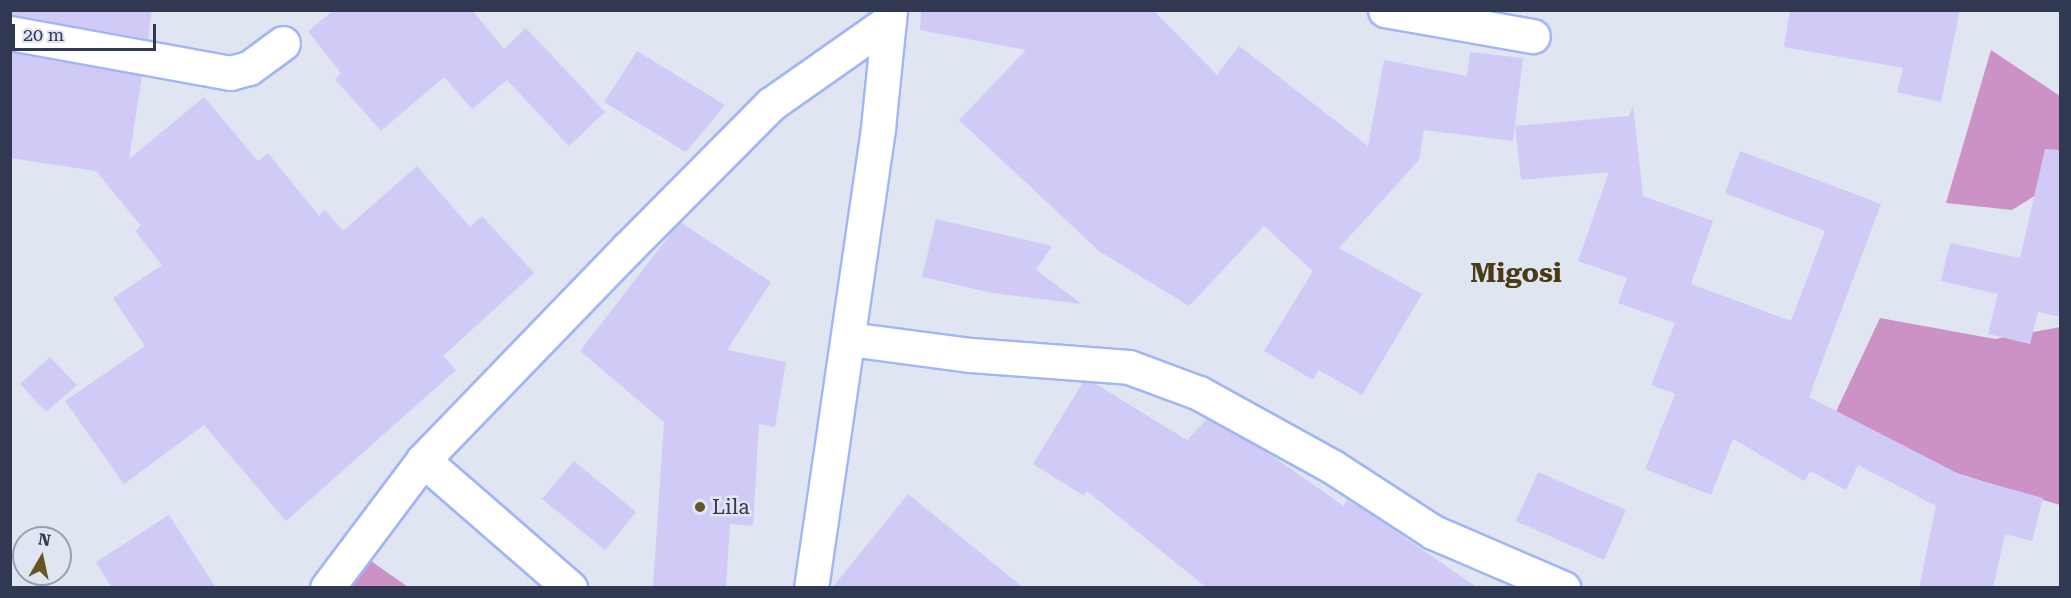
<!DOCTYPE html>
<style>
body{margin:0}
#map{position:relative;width:2071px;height:598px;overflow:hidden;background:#e0e5f2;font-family:"Roboto Serif",serif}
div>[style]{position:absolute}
.forest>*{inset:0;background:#cc92c6}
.building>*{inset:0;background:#cfcbf6}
.roads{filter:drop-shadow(2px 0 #a1b6f5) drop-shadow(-2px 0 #a1b6f5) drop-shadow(0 2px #a1b6f5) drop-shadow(0 -2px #a1b6f5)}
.street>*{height:33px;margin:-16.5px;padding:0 16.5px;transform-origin:16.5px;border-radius:16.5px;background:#fff}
.secondary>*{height:33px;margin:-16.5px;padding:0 16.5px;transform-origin:16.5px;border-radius:16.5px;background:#fff}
.dots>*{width:16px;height:16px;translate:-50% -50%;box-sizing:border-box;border:3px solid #e0e5f2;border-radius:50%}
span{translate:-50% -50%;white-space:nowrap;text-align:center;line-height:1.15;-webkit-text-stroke:5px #e0e5f2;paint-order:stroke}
.poi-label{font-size:21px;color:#303852}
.left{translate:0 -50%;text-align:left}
.district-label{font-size:27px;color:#493b13;font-weight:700}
.frame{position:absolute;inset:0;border:12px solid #303852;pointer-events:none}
.north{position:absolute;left:12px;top:526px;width:60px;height:60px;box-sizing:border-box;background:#e0e5f2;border:2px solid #9aa0b2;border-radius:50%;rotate:9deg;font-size:16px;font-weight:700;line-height:24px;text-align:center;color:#303852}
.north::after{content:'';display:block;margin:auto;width:21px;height:27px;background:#675624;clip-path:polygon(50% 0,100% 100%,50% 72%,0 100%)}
.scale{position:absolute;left:12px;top:24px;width:144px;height:27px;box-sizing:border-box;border:3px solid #303852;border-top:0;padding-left:8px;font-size:18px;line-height:21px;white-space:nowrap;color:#303852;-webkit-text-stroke:4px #e0e5f2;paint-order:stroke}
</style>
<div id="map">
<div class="forest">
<div style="clip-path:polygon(1991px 50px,2060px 96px,2060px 180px,2012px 210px,1946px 203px)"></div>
<div style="clip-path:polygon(1880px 318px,1995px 339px,2060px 327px,2060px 505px,1826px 433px)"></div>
<div style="clip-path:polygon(354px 549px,408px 587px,331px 588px)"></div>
</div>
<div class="building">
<div style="clip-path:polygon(10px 10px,152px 10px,148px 39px,10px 15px)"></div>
<div style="clip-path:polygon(334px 10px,472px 10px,504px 49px,526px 28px,605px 112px,569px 146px,507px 80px,472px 109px,444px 77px,381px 131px,335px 79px,341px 73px,308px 31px)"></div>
<div style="clip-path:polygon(921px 10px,1153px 10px,1217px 75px,1239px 46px,1368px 146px,1384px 60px,1467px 76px,1470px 52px,1523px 58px,1513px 141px,1424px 130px,1419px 160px,1339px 248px,1422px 294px,1362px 395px,1319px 370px,1313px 380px,1264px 351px,1313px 271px,1264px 226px,1189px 306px,1099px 251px,959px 120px,1026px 50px,920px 30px)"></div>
<div style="clip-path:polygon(1790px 10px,1960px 10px,1941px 102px,1897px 92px,1903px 68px,1784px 47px)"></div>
<div style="clip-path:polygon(637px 51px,725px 105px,686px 152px,604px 102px)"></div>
<div style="clip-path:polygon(10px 52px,142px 76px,129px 159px,204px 97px,258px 161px,268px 153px,319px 216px,325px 210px,343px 231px,417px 166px,470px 227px,482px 216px,534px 273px,443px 356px,456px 370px,286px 521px,204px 425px,124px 484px,65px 401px,145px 346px,113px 298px,162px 265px,135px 231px,141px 226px,96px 171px,10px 158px)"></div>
<div style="clip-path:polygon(1633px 105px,1643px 196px,1713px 221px,1691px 284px,1791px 321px,1825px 231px,1725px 193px,1740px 151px,1881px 204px,1809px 397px,1963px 476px,2043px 498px,2032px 541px,2005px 534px,1993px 588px,1919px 588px,1936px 506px,1858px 465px,1846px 490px,1810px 471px,1805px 481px,1733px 439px,1711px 495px,1645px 469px,1675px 394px,1651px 385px,1675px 323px,1618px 303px,1627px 278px,1578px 261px,1609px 172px,1521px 180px,1515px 126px,1629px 116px)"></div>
<div style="clip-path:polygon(2045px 149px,2061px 150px,2061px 317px,2038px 312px,2030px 344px,1988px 334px,1998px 294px,1941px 281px,1950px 243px,2020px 258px)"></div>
<div style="clip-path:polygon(936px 219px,1052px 246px,1036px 270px,1082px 304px,992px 293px,922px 277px)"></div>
<div style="clip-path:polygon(680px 222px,771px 282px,727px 350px,786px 362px,775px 427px,759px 424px,753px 526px,730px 524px,726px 588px,653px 586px,664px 422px,580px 351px)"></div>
<div style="clip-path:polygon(50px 357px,77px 385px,46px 412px,20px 384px)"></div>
<div style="clip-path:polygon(1083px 382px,1094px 383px,1187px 440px,1207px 419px,1262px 449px,1344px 506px,1347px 500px,1366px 511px,1478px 588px,1207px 588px,1087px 491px,1084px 496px,1033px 464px)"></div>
<div style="clip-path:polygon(574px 461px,636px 512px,605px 550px,542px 499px)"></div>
<div style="clip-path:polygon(1538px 472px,1626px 510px,1604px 560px,1516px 521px)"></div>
<div style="clip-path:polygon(908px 494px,1024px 588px,832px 588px)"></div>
<div style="clip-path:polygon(169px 515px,216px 588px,112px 588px,96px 562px)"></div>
</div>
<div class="roads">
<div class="street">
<div style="left:1385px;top:10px;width:150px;rotate:10deg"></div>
<div style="left:10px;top:33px;width:224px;rotate:10.3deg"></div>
<div style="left:230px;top:73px;width:20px;rotate:-15deg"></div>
<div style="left:249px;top:68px;width:42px;rotate:-36.3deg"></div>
<div style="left:849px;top:339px;width:123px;rotate:7.5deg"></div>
<div style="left:971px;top:355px;width:158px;rotate:4.3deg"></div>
<div style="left:1129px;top:367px;width:75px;rotate:20.4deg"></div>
<div style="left:1199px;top:393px;width:153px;rotate:28.9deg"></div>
<div style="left:1333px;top:467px;width:119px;rotate:33deg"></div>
<div style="left:1433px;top:532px;width:142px;rotate:23.3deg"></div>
<div style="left:423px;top:460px;width:195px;rotate:41deg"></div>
<div style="left:327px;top:588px;width:160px;rotate:-53.1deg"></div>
<div style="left:423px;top:460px;width:295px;rotate:-46deg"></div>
<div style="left:628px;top:248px;width:203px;rotate:-45.2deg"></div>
<div style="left:771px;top:104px;width:144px;rotate:-35.1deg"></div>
</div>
<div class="secondary">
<div style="left:811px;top:588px;width:465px;rotate:-81.7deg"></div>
<div style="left:878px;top:128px;width:119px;rotate:-84.2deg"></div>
</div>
</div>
<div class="dots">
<div style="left:700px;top:507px;background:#675624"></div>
</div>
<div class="poi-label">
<span class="left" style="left:712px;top:507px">Lila</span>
</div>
<div class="district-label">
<span style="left:1516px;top:274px">Migosi</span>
</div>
<div class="frame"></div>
<div class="north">N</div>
<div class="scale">20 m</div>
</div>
